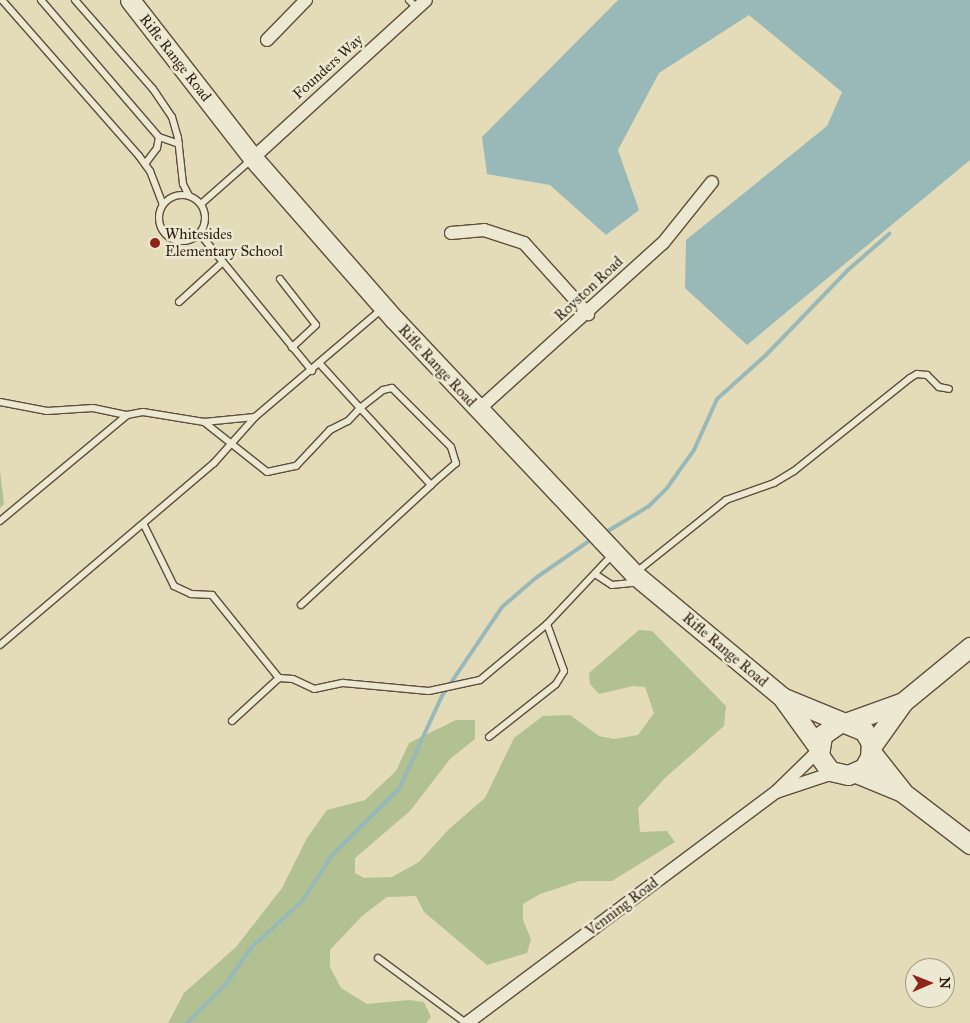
<!DOCTYPE html>
<style>
body{margin:0}
#map{position:relative;width:970px;height:1023px;overflow:hidden;background:#e4dbb9;font-family:"IM FELL Great Primer",serif}
div>[style]{position:absolute}
.green>*{inset:0;background:#b1c191}
.water>*{inset:0;background:#98b9b8}
.stream>*{height:4px;margin:-2px;padding:0 2px;transform-origin:2px;border-radius:2px;background:#98b9b8}
.roads{filter:drop-shadow(1px 0 #5e4e3b) drop-shadow(-1px 0 #5e4e3b) drop-shadow(0 1px #5e4e3b) drop-shadow(0 -1px #5e4e3b)}
.service>*{height:6px;margin:-3px;padding:0 3px;transform-origin:3px;border-radius:3px;background:#ede8d2}
.service>.ring{margin:-3px;padding:0;box-sizing:content-box;background:none;border:6px solid #ede8d2;border-radius:50%}
.minor>*{height:12px;margin:-6px;padding:0 6px;transform-origin:6px;border-radius:6px;background:#ede8d2}
.secondary>*{height:19px;margin:-9.5px;padding:0 9.5px;transform-origin:9.5px;border-radius:9.5px;background:#ede8d2}
.dots>*{width:14px;height:14px;translate:-50% -50%;box-sizing:border-box;border:2px solid #ede8d2;border-radius:50%}
span{translate:-50% -50%;white-space:nowrap;text-align:center;line-height:1.15;-webkit-text-stroke:5px #ede8d2;paint-order:stroke}
.street-label{font-size:15px;color:#321f11}
.poi-label{font-size:15px;color:#321f11}
.left{translate:0 -50%;text-align:left}
.north{position:absolute;left:905px;top:958px;width:50px;height:50px;box-sizing:border-box;background:#ede8d2;border:1px solid #a29885;border-radius:50%;rotate:89deg;font-size:14px;font-weight:700;line-height:20px;text-align:center;color:#321f11}
.north::after{content:'';display:block;margin:auto;width:18px;height:22px;background:#8f2418;clip-path:polygon(50% 0,100% 100%,50% 72%,0 100%)}
</style>
<div id="map">
<div class="green">
<div style="clip-path:polygon(0 471px,4px 504px,0 508px)"></div>
<div style="clip-path:polygon(639px 630px,652px 631px,726px 706px,724px 726px,665px 778px,638px 808px,640px 832px,667px 831px,675px 842px,612px 881px,579px 881px,540px 894px,523px 904px,523px 920px,531px 939px,527px 953px,487px 965px,424px 912px,416px 896px,387px 897px,362px 916px,330px 950px,330px 967px,341px 988px,367px 1004px,409px 1000px,424px 1002px,431px 1017px,426px 1023px,168px 1023px,184px 993px,236px 947px,282px 888px,307px 838px,327px 810px,365px 800px,396px 771px,409px 743px,456px 720px,475px 720px,475px 739px,450px 759px,410px 811px,355px 858px,355px 873px,364px 878px,392px 877px,419px 862px,449px 829px,485px 798px,514px 738px,543px 716px,570px 715px,599px 736px,614px 739px,638px 735px,654px 713px,645px 687px,633px 686px,599px 694px,590px 684px,589px 673px)"></div>
</div>
<div class="water">
<div style="clip-path:polygon(618px 0,970px 0,970px 160px,747px 345px,685px 288px,686px 240px,827px 126px,842px 92px,749px 15px,659px 73px,618px 150px,639px 210px,606px 235px,550px 185px,487px 174px,482px 137px)"></div>
</div>
<div class="stream">
<div style="left:603px;top:534px;width:54px;rotate:-31.3deg"></div>
<div style="left:649px;top:506px;width:25px;rotate:-45deg"></div>
<div style="left:667px;top:488px;width:47px;rotate:-54.6deg"></div>
<div style="left:694px;top:450px;width:56px;rotate:-65.7deg"></div>
<div style="left:717px;top:399px;width:64px;rotate:-41.9deg"></div>
<div style="left:765px;top:356px;width:120px;rotate:-46deg"></div>
<div style="left:848px;top:270px;width:55px;rotate:-41.3deg"></div>
<div style="left:187px;top:1023px;width:55px;rotate:-45deg"></div>
<div style="left:226px;top:984px;width:42px;rotate:-55.6deg"></div>
<div style="left:250px;top:949px;width:71px;rotate:-42.7deg"></div>
<div style="left:302px;top:901px;width:55px;rotate:-56.9deg"></div>
<div style="left:332px;top:855px;width:94px;rotate:-44.6deg"></div>
<div style="left:399px;top:789px;width:102px;rotate:-65.2deg"></div>
<div style="left:442px;top:696px;width:107px;rotate:-56deg"></div>
<div style="left:502px;top:607px;width:46px;rotate:-40.6deg"></div>
<div style="left:537px;top:577px;width:67px;rotate:-34.6deg"></div>
</div>
<div class="roads">
<div class="service">
<div style="left:2px;top:0;width:208px;rotate:48.7deg"></div>
<div style="left:139px;top:156px;width:19px;rotate:54deg"></div>
<div style="left:150px;top:171px;width:36px;rotate:69deg"></div>
<div style="left:41px;top:0;width:181px;rotate:49.3deg"></div>
<div style="left:159px;top:137px;width:21px;rotate:19deg"></div>
<div style="left:75px;top:0;width:118px;rotate:48.8deg"></div>
<div style="left:153px;top:89px;width:34px;rotate:56deg"></div>
<div style="left:172px;top:117px;width:22px;rotate:74deg"></div>
<div style="left:178px;top:138px;width:46px;rotate:83.8deg"></div>
<div style="left:183px;top:184px;width:13px;rotate:63deg"></div>
<div style="left:409px;top:0;width:11px;rotate:45deg"></div>
<div style="left:145px;top:164px;width:20px;rotate:-53deg"></div>
<div style="left:157px;top:148px;width:11px;rotate:-80deg"></div>
<div class="ring" style="left:159px;top:195px;width:40px;height:40px"></div>
<div style="left:201px;top:204px;width:68px;rotate:-41.4deg"></div>
<div style="left:200px;top:234px;width:177px;rotate:50.7deg"></div>
<div style="left:280px;top:279px;width:58px;rotate:52deg"></div>
<div style="left:316px;top:325px;width:33px;rotate:137deg"></div>
<div style="left:179px;top:302px;width:59px;rotate:-42.3deg"></div>
<div style="left:0;top:402px;width:48px;rotate:10.8deg"></div>
<div style="left:47px;top:411px;width:46px;rotate:-3.7deg"></div>
<div style="left:93px;top:408px;width:35px;rotate:12deg"></div>
<div style="left:204px;top:422px;width:51px;rotate:-5.6deg"></div>
<div style="left:0;top:521px;width:165px;rotate:-39.8deg"></div>
<div style="left:127px;top:415px;width:16px;rotate:-11deg"></div>
<div style="left:143px;top:412px;width:62px;rotate:9.3deg"></div>
<div style="left:204px;top:422px;width:80px;rotate:38.4deg"></div>
<div style="left:267px;top:472px;width:30px;rotate:-12deg"></div>
<div style="left:296px;top:466px;width:50px;rotate:-46.6deg"></div>
<div style="left:330px;top:430px;width:20px;rotate:-27deg"></div>
<div style="left:348px;top:421px;width:18px;rotate:-47deg"></div>
<div style="left:360px;top:408px;width:29px;rotate:-38deg"></div>
<div style="left:383px;top:390px;width:9px;rotate:-13deg"></div>
<div style="left:392px;top:388px;width:83px;rotate:45deg"></div>
<div style="left:451px;top:447px;width:17px;rotate:73deg"></div>
<div style="left:456px;top:463px;width:33px;rotate:139deg"></div>
<div style="left:431px;top:485px;width:105px;rotate:-132.7deg"></div>
<div style="left:360px;top:408px;width:59px;rotate:-132.3deg"></div>
<div style="left:144px;top:525px;width:68px;rotate:63.8deg"></div>
<div style="left:174px;top:586px;width:19px;rotate:25deg"></div>
<div style="left:191px;top:594px;width:21px;rotate:3deg"></div>
<div style="left:212px;top:595px;width:107px;rotate:51.1deg"></div>
<div style="left:635px;top:573px;width:117px;rotate:-38.7deg"></div>
<div style="left:726px;top:500px;width:51px;rotate:-19.5deg"></div>
<div style="left:774px;top:483px;width:23px;rotate:-31deg"></div>
<div style="left:794px;top:471px;width:149px;rotate:-38.7deg"></div>
<div style="left:910px;top:378px;width:8px;rotate:-30deg"></div>
<div style="left:917px;top:374px;width:10px;rotate:6deg"></div>
<div style="left:927px;top:375px;width:17px;rotate:45deg"></div>
<div style="left:939px;top:387px;width:10px;rotate:11deg"></div>
<div style="left:595px;top:574px;width:20px;rotate:33deg"></div>
<div style="left:612px;top:585px;width:27px;rotate:-6deg"></div>
<div style="left:301px;top:605px;width:177px;rotate:-42.7deg"></div>
<div style="left:0;top:645px;width:281px;rotate:-40.4deg"></div>
<div style="left:214px;top:463px;width:62px;rotate:-48.3deg"></div>
<div style="left:255px;top:417px;width:168px;rotate:-40.4deg"></div>
<div style="left:232px;top:721px;width:64px;rotate:-42.5deg"></div>
<div style="left:279px;top:678px;width:14px;rotate:4deg"></div>
<div style="left:293px;top:679px;width:23px;rotate:25deg"></div>
<div style="left:314px;top:689px;width:30px;rotate:-12deg"></div>
<div style="left:343px;top:683px;width:86px;rotate:5.3deg"></div>
<div style="left:429px;top:691px;width:52px;rotate:-12.2deg"></div>
<div style="left:480px;top:680px;width:87px;rotate:-39.9deg"></div>
<div style="left:489px;top:737px;width:85px;rotate:-38.3deg"></div>
<div style="left:556px;top:684px;width:15px;rotate:-58deg"></div>
<div style="left:564px;top:671px;width:50px;rotate:-109.9deg"></div>
<div style="left:547px;top:624px;width:96px;rotate:-46.7deg"></div>
<div style="left:378px;top:958px;width:109px;rotate:36.5deg"></div>
</div>
<div class="minor">
<div style="left:267px;top:40px;width:56px;rotate:-45.7deg"></div>
<div style="left:253px;top:158px;width:234px;rotate:-42.4deg"></div>
<div style="left:451px;top:233px;width:33px;rotate:-5deg"></div>
<div style="left:484px;top:230px;width:42px;rotate:18deg"></div>
<div style="left:524px;top:243px;width:96px;rotate:48deg"></div>
<div style="left:478px;top:410px;width:249px;rotate:-42.1deg"></div>
<div style="left:663px;top:243px;width:78px;rotate:-51.2deg"></div>
<div style="left:818px;top:751px;width:59px;rotate:135.7deg"></div>
<div style="left:776px;top:792px;width:60px;rotate:-18.4deg"></div>
<div style="left:467px;top:1023px;width:386px;rotate:-36.8deg"></div>
</div>
<div class="secondary">
<div style="left:130px;top:0;width:200px;rotate:52.1deg"></div>
<div style="left:253px;top:158px;width:215px;rotate:48.8deg"></div>
<div style="left:395px;top:320px;width:349px;rotate:46.7deg"></div>
<div style="left:634px;top:574px;width:192px;rotate:39.7deg"></div>
<div style="left:782px;top:697px;width:62px;rotate:54.2deg"></div>
<div style="left:784px;top:698px;width:87px;rotate:22.4deg"></div>
<div style="left:864px;top:731px;width:14px;rotate:60deg"></div>
<div style="left:871px;top:743px;width:14px;rotate:94deg"></div>
<div style="left:870px;top:757px;width:13px;rotate:119deg"></div>
<div style="left:864px;top:768px;width:17px;rotate:156deg"></div>
<div style="left:848px;top:775px;width:18px;rotate:-167deg"></div>
<div style="left:830px;top:771px;width:19px;rotate:-125deg"></div>
<div style="left:819px;top:755px;width:20px;rotate:-81deg"></div>
<div style="left:822px;top:735px;width:22px;rotate:-34deg"></div>
<div style="left:848px;top:722px;width:59px;rotate:-20deg"></div>
<div style="left:871px;top:747px;width:55px;rotate:-54.6deg"></div>
<div style="left:903px;top:702px;width:87px;rotate:-39.4deg"></div>
<div style="left:871px;top:752px;width:50px;rotate:51.5deg"></div>
<div style="left:856px;top:773px;width:50px;rotate:22.4deg"></div>
<div style="left:902px;top:792px;width:86px;rotate:37.4deg"></div>
</div>
</div>
<div class="dots">
<div style="left:155px;top:243px;background:#8f2418"></div>
</div>
<div class="street-label">
<span style="left:175px;top:58px;rotate:52deg">Rifle Range Road</span>
<span style="left:328px;top:67px;rotate:-42deg">Founders Way</span>
<span style="left:589px;top:289px;rotate:-43deg">Royston Road</span>
<span style="left:437px;top:366px;rotate:47deg">Rifle Range Road</span>
<span style="left:725px;top:650px;rotate:40deg">Rifle Range Road</span>
<span style="left:622px;top:907px;rotate:-37deg">Venning Road</span>
</div>
<div class="poi-label">
<span class="left" style="left:165px;top:243px">Whitesides<br>Elementary School</span>
</div>
<div class="north">N</div>
</div>
